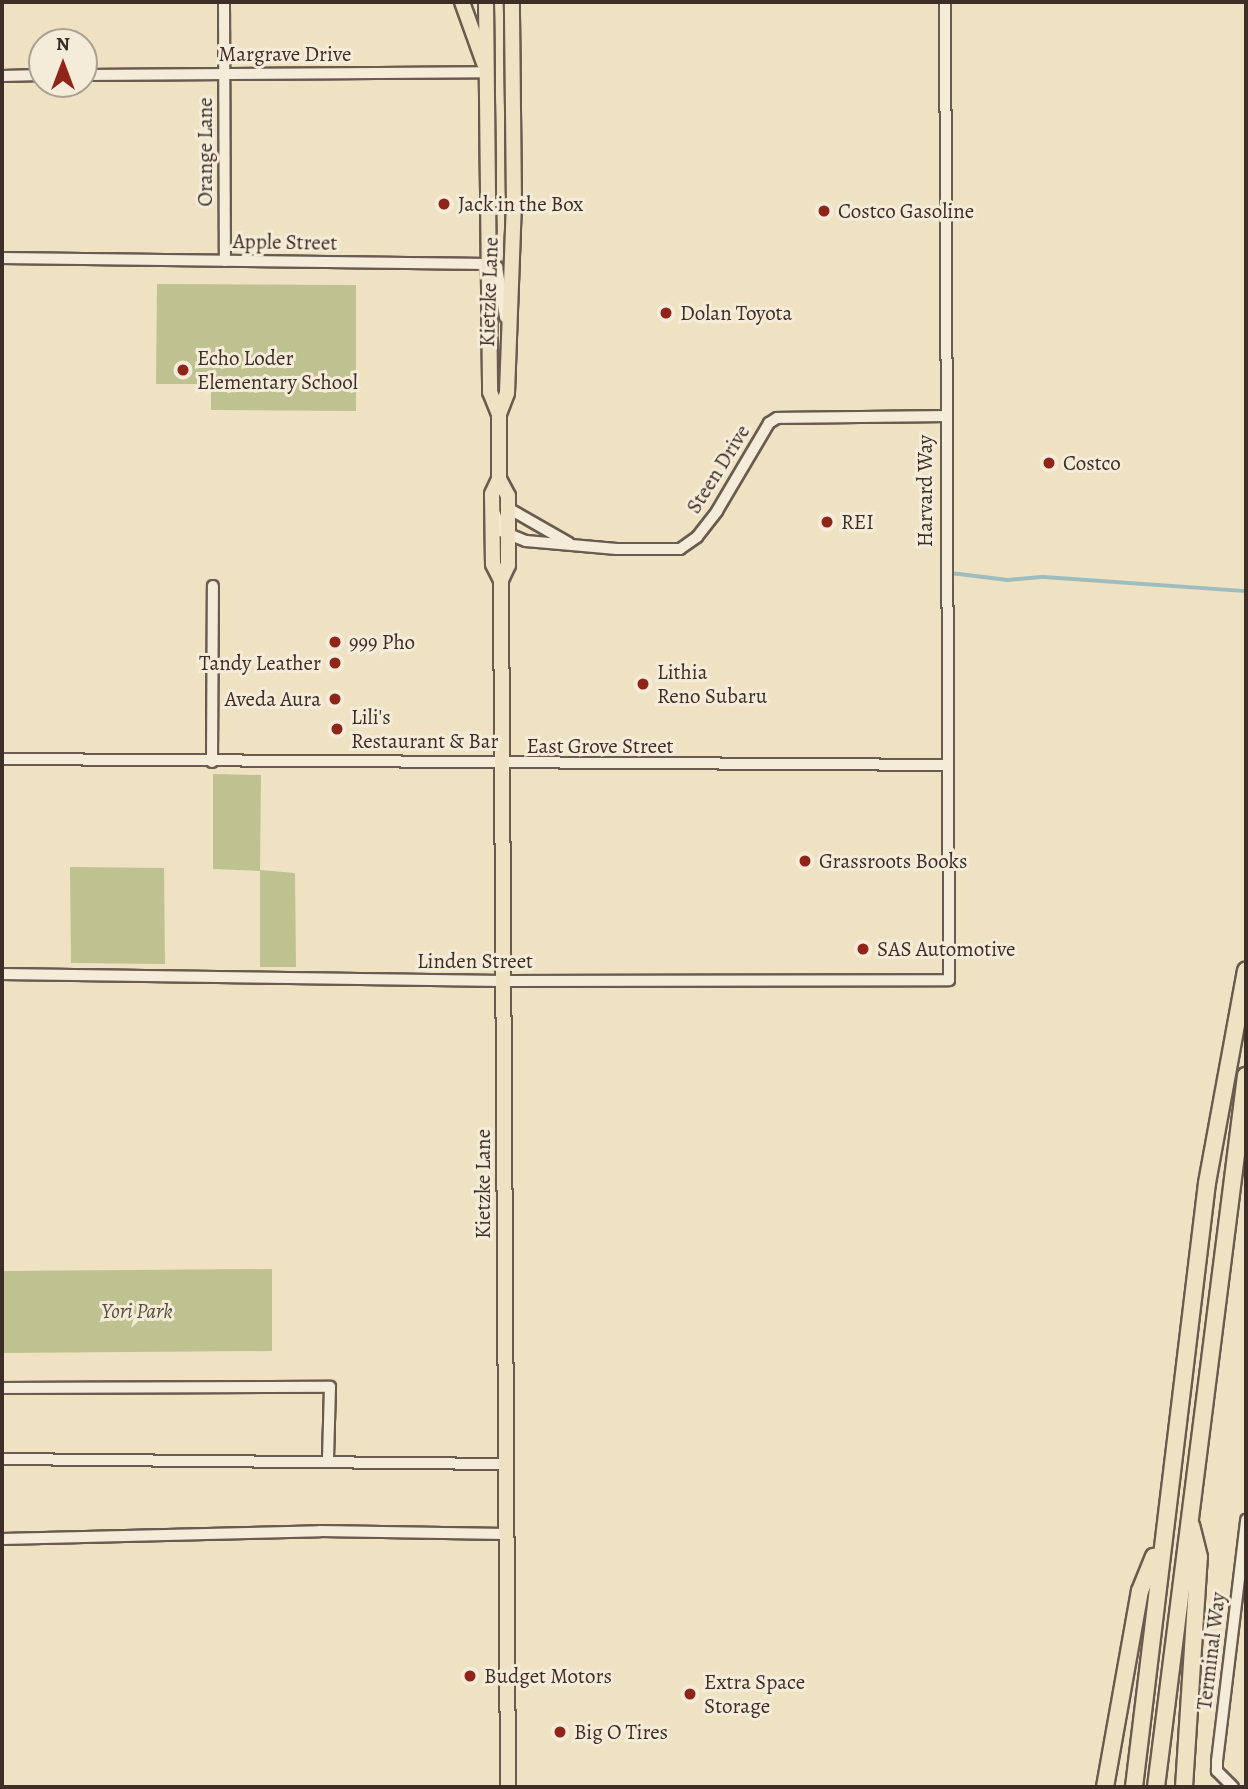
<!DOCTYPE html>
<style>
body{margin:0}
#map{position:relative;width:1248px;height:1789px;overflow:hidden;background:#eee2c3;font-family:Alegreya,serif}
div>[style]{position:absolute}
.green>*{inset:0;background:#bec290}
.stream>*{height:3.5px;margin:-1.75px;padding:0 1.75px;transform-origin:1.75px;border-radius:1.75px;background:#9dbcbd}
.roads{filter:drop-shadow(2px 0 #695b4f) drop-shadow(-2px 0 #695b4f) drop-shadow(0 2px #695b4f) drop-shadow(0 -2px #695b4f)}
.minor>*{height:10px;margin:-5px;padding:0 5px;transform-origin:5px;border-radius:5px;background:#f4ecd8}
.major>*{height:14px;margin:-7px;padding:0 7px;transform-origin:7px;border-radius:7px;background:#eee2c3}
.highway>*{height:16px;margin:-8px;padding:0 8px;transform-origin:8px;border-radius:8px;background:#eee2c3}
.dots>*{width:19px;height:19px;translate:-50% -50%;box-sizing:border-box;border:4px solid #f4ecd8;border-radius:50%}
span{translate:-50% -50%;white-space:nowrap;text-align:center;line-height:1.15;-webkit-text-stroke:6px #f4ecd8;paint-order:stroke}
.street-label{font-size:21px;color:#3d2e28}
.poi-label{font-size:21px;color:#3d2e28}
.left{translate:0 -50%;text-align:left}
.right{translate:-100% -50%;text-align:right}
.park-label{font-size:21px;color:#574c3d;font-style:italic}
.frame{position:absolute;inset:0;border:4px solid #3d2e28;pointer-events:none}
.north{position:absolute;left:28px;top:28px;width:70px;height:70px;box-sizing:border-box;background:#f4ecd8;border:2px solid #aba092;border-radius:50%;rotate:0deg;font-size:19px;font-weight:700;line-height:28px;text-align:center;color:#3d2e28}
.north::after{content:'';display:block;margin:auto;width:24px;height:32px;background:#8f2418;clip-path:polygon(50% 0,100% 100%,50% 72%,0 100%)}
</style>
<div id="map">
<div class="green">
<div style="clip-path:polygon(157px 284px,356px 285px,356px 411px,211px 410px,211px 389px,205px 384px,156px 384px)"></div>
<div style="clip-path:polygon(213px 774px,261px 775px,260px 870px,295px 873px,296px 967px,260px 967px,260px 871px,213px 869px)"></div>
<div style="clip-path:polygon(70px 867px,164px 868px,165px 964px,71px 963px)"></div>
<div style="clip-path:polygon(272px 1269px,272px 1351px,2px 1353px,2px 1271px)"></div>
</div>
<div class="stream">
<div style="left:951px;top:573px;width:57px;rotate:7deg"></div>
<div style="left:1008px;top:580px;width:36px;rotate:-5deg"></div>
<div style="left:1044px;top:577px;width:202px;rotate:4deg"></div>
</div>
<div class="roads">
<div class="minor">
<div style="left:224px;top:2px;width:259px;rotate:89.8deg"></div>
<div style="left:84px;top:75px;width:403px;rotate:-0.4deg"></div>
<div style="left:2px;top:76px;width:40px;rotate:-1.4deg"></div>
<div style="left:2px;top:258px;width:487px;rotate:0.7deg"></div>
<div style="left:489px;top:264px;width:9px;rotate:21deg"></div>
<div style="left:497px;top:267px;width:51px;rotate:80.9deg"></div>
<div style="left:508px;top:508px;width:70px;rotate:29.8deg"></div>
<div style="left:495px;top:514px;width:18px;rotate:71deg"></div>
<div style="left:501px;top:531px;width:27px;rotate:22deg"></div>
<div style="left:526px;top:541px;width:91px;rotate:5deg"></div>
<div style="left:617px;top:549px;width:63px"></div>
<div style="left:680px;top:549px;width:21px;rotate:-35deg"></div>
<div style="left:697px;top:537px;width:33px;rotate:-52deg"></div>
<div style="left:717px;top:511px;width:102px;rotate:-59.4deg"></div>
<div style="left:769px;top:423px;width:9px;rotate:-32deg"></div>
<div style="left:777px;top:418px;width:167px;rotate:-0.7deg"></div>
<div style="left:2px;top:759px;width:944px;rotate:0.36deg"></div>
<div style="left:212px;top:762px;width:176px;rotate:-89.7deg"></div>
<div style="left:2px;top:974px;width:501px;rotate:0.8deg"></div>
<div style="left:503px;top:981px;width:446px;rotate:-0.1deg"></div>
<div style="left:949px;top:980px;width:978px;rotate:-90.23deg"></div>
<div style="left:2px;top:1388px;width:328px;rotate:-0.2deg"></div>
<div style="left:330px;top:1387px;width:72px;rotate:91.6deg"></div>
<div style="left:2px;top:1459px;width:504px;rotate:0.57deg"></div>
<div style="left:2px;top:1539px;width:318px;rotate:-1.4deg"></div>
<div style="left:320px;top:1531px;width:186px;rotate:0.9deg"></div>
<div style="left:1233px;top:1787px;width:23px;rotate:-135deg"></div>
<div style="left:1217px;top:1771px;width:10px;rotate:-90deg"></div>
<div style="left:1217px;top:1761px;width:243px;rotate:-83.1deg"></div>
</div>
<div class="major">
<div style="left:462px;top:2px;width:65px;rotate:70.2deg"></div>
<div style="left:486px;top:2px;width:390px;rotate:89.4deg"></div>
<div style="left:490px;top:392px;width:24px;rotate:68deg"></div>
<div style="left:499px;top:479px;width:19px;rotate:62deg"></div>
<div style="left:508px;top:496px;width:69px;rotate:90deg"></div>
<div style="left:508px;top:565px;width:17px;rotate:115deg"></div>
<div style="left:501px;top:580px;width:1207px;rotate:89.67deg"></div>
<div style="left:501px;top:580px;width:18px;rotate:-117deg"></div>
<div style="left:493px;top:564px;width:70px;rotate:-90.8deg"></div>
<div style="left:492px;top:494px;width:17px;rotate:-65deg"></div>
<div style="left:499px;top:479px;width:65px;rotate:-90deg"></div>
<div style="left:499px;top:414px;width:22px;rotate:-69deg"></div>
<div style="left:507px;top:393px;width:188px;rotate:-87.9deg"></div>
<div style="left:514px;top:205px;width:203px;rotate:-90.6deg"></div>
</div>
<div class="highway">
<div style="left:1105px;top:1787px;width:199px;rotate:-79.9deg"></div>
<div style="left:1140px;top:1591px;width:37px;rotate:-68deg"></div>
<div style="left:1134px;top:1787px;width:608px;rotate:-83.11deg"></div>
<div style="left:1207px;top:1183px;width:216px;rotate:-79.6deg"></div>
<div style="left:1156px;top:1787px;width:717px;rotate:-82.79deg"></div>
<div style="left:1184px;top:1787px;width:230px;rotate:-86.3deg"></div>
<div style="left:1199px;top:1557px;width:32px;rotate:-104deg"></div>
</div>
</div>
<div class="dots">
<div style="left:444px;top:204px;background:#8f2418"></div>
<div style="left:824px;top:211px;background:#8f2418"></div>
<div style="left:666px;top:313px;background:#8f2418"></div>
<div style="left:183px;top:370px;background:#8f2418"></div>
<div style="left:1049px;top:463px;background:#8f2418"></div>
<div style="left:827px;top:522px;background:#8f2418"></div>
<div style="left:335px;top:642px;background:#8f2418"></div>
<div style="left:335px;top:663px;background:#8f2418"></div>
<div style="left:643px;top:684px;background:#8f2418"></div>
<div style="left:335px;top:699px;background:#8f2418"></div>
<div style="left:337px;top:729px;background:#8f2418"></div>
<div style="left:805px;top:861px;background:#8f2418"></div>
<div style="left:863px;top:949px;background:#8f2418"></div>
<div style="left:470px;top:1676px;background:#8f2418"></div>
<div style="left:690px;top:1694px;background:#8f2418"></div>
<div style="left:560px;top:1732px;background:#8f2418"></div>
</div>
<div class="street-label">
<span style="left:285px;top:54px">Margrave Drive</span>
<span style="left:205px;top:152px;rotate:-90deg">Orange Lane</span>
<span style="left:285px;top:242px;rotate:1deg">Apple Street</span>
<span style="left:489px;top:292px;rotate:-88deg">Kietzke Lane</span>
<span style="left:718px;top:469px;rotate:-58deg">Steen Drive</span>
<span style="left:925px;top:491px;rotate:-90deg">Harvard Way</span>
<span style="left:600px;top:746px">East Grove Street</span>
<span style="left:475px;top:961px">Linden Street</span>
<span style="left:483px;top:1184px;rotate:-90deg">Kietzke Lane</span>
<span style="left:1211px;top:1651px;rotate:-83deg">Terminal Way</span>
</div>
<div class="poi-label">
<span class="left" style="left:458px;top:204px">Jack in the Box</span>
<span class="left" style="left:838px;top:211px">Costco Gasoline</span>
<span class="left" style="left:680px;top:313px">Dolan Toyota</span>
<span class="left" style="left:197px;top:370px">Echo Loder<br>Elementary School</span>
<span class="left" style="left:1063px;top:463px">Costco</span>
<span class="left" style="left:841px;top:522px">REI</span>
<span class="left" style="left:349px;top:642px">999 Pho</span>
<span class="right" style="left:321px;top:663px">Tandy Leather</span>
<span class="left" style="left:657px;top:684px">Lithia<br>Reno Subaru</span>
<span class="right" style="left:321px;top:699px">Aveda Aura</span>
<span class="left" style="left:351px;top:729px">Lili's<br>Restaurant &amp; Bar</span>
<span class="left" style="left:819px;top:861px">Grassroots Books</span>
<span class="left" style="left:877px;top:949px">SAS Automotive</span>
<span class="left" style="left:484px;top:1676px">Budget Motors</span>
<span class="left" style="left:704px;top:1694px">Extra Space<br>Storage</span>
<span class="left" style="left:574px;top:1732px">Big O Tires</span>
</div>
<div class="park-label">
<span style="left:137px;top:1311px">Yori Park</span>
</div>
<div class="frame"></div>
<div class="north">N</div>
</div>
